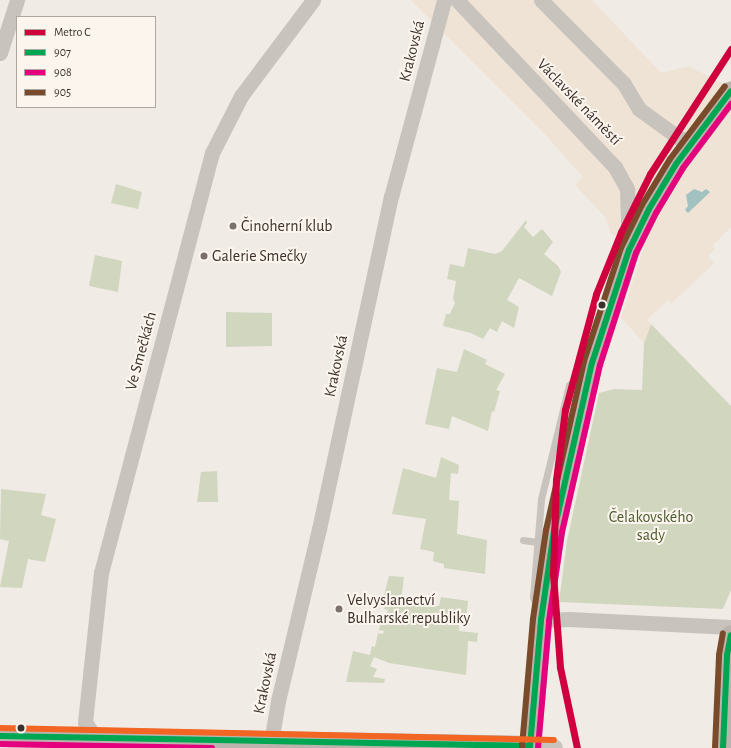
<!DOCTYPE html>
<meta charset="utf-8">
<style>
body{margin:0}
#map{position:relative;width:731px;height:748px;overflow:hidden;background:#f0ebe5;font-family:"Alegreya Sans",sans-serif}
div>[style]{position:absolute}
.green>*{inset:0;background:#d1d6bf}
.plaza>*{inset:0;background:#eee3d5}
.water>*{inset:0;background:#a1c2c1}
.service>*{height:7px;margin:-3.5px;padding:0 3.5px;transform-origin:3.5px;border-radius:3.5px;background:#c9c3be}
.minor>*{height:15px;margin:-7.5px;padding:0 7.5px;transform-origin:7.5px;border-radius:7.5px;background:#c9c3be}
.tertiary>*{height:18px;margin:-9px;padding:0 9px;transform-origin:9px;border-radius:9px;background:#c9c3be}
.secondary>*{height:21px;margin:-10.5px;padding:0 10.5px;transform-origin:10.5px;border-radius:10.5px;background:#bab3ae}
.bus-1>*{height:6px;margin:-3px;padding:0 3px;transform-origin:3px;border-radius:3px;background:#00a651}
.bus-2>*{height:6px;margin:-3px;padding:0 3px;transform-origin:3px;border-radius:3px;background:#e5007d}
.bus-3>*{height:6px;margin:-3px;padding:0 3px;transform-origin:3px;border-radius:3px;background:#7a4b2a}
.bus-4>*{height:6px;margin:-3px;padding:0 3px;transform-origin:3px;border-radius:3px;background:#f26522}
.metro-1>*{height:7px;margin:-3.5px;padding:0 3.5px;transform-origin:3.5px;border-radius:3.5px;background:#cf003d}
.dots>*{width:11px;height:11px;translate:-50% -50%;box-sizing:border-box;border:2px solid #fbf5ee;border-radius:50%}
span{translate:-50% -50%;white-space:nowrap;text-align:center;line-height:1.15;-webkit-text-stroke:4px #fbf5ee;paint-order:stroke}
.street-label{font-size:16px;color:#3b302b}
.poi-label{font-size:16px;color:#3b302b}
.left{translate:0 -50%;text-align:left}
.park-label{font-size:16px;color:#4a5a2e}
.legend{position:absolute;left:16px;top:16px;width:140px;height:92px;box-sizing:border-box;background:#fbf5ee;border:1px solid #aea6a0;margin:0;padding:5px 7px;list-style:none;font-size:12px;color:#3b302b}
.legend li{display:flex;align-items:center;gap:8px;height:20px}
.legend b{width:20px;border:1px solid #aea6a0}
</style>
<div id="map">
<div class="green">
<div style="clip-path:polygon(116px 184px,142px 192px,138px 209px,111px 203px)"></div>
<div style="clip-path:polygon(526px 220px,527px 223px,524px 227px,533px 237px,542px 229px,553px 242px,544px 254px,558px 266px,561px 272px,552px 296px,519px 278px,507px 300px,519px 307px,514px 328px,502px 321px,497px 332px,490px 328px,483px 339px,471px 333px,443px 326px,446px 314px,450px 314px,455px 303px,453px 299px,456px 281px,447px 279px,450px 264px,464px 267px,468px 248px,495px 254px,502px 251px)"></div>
<div style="clip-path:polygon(95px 255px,122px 261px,118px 292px,89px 286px)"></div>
<div style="clip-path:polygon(226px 312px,272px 313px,272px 346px,226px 347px)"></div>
<div style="clip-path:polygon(651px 324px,731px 406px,731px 590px,723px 609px,559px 602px,567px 541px,599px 393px,614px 389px,642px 390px,644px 343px)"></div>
<div style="clip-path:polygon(464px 349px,487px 360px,485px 364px,505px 374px,496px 390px,500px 391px,494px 412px,492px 411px,488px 431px,452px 416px,449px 429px,425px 424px,437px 368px,457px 372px)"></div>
<div style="clip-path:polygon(441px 457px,459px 465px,458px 474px,451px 473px,449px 500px,459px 501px,457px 534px,487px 540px,485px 574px,444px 568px,444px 564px,433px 561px,434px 552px,420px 549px,426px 519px,392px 514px,403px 468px,436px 478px)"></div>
<div style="clip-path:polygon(217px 471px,218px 502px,197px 502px,201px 472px)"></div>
<div style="clip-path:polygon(1px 489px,46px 494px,41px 515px,56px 519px,45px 562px,28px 559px,22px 588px,0 587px,9px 541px,0 539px)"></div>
<div style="clip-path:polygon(389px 576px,404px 577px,401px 602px,439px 606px,441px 597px,468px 601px,466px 622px,459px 622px,459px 631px,478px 633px,477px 642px,468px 641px,466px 675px,389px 663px,374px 657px,370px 666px,377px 669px,373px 677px,385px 679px,384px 683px,346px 682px,353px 651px,370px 655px,372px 646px,375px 647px,378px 633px,383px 634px,384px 631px,379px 630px,383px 613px,387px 614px,388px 610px,384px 609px,389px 597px,384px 595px)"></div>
</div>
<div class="plaza">
<div style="clip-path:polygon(411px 0,592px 0,661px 73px,689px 66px,731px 88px,731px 227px,712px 246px,715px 249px,708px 256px,714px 263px,671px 304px,668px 300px,647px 320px,651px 324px,644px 343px,621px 318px,644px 247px,611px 234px,605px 217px,575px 185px,583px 177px,542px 131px)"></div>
</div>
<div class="water">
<div style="clip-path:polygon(694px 189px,702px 192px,706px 189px,710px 192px,688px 213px,685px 210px,688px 206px,686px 195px)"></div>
</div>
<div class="service">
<div style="left:523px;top:540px;width:14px;rotate:8deg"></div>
<div style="left:537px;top:609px;width:13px;rotate:-108deg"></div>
<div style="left:533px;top:597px;width:98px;rotate:-85.3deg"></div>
<div style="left:541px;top:499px;width:117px;rotate:-76.2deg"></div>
<div style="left:569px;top:385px;width:21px;rotate:-45deg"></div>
</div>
<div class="minor">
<div style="left:457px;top:0;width:230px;rotate:46.6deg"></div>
<div style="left:615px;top:167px;width:25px;rotate:61deg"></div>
<div style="left:627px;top:189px;width:60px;rotate:88.1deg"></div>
<div style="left:541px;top:0;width:118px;rotate:45.3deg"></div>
<div style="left:624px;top:84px;width:29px;rotate:59deg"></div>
<div style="left:639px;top:109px;width:49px;rotate:35.9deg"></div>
<div style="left:679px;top:138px;width:14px;rotate:17deg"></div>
<div style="left:0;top:53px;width:56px;rotate:-72.2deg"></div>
<div style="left:541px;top:620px;width:28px;rotate:-2deg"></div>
<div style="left:569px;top:619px;width:162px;rotate:2.8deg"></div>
<div style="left:271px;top:742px;width:42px;rotate:-80.3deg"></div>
<div style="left:278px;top:701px;width:177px;rotate:-76.6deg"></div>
<div style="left:319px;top:529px;width:340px;rotate:-77.8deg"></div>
<div style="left:391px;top:197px;width:204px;rotate:-74.9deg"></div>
<div style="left:99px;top:744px;width:26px;rotate:-122deg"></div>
<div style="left:85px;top:722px;width:150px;rotate:-83.9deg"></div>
<div style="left:101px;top:573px;width:434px;rotate:-75.2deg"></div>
<div style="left:212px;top:153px;width:64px;rotate:-63deg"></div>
<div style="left:241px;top:96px;width:120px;rotate:-53.1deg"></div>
</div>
<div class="tertiary">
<div style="left:530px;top:746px;width:24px;rotate:5deg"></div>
</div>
<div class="secondary">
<div style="left:0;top:736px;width:530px;rotate:1.08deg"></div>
<div style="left:530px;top:748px;width:128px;rotate:-85.1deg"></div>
<div style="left:541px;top:620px;width:90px;rotate:-81.7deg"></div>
<div style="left:554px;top:531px;width:172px;rotate:-77.3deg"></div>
<div style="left:592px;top:363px;width:119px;rotate:-71.9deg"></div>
<div style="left:629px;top:250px;width:46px;rotate:-64deg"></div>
<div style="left:649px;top:209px;width:52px;rotate:-59deg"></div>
<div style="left:676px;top:164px;width:91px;rotate:-53deg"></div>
<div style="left:723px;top:748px;width:93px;rotate:-87.5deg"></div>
<div style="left:727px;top:655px;width:20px;rotate:-79deg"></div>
</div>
<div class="bus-1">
<div style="left:0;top:736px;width:530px;rotate:1.08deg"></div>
<div style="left:530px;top:746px;width:126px;rotate:-85deg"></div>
<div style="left:541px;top:620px;width:90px;rotate:-81.7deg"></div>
<div style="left:554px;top:531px;width:172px;rotate:-77.3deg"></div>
<div style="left:592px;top:363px;width:119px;rotate:-71.9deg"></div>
<div style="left:629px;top:250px;width:46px;rotate:-64deg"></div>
<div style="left:649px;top:209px;width:52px;rotate:-59deg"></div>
<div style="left:676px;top:164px;width:91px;rotate:-53deg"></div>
<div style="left:723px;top:748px;width:93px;rotate:-87.5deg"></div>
<div style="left:727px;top:655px;width:20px;rotate:-79deg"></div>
</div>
<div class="bus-2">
<div style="left:0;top:744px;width:212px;rotate:1.1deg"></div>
<div style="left:538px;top:748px;width:127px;rotate:-85deg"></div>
<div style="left:549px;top:621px;width:90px;rotate:-81.7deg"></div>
<div style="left:562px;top:532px;width:171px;rotate:-77.2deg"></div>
<div style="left:600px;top:365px;width:118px;rotate:-72.2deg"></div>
<div style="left:636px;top:253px;width:45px;rotate:-63.4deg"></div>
<div style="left:656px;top:213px;width:52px;rotate:-59deg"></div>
<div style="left:683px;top:168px;width:80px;rotate:-53.1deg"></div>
</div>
<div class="bus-3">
<div style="left:522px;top:747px;width:128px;rotate:-85.1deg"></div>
<div style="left:533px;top:619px;width:90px;rotate:-81.7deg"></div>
<div style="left:546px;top:530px;width:173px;rotate:-77.3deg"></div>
<div style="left:584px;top:361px;width:119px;rotate:-71.9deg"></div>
<div style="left:621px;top:248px;width:48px;rotate:-64deg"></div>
<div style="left:642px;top:205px;width:54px;rotate:-58.7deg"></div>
<div style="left:670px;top:159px;width:91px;rotate:-53deg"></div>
<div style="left:715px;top:748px;width:93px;rotate:-87.5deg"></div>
<div style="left:719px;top:655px;width:22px;rotate:-80deg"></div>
</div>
<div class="bus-4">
<div style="left:0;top:728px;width:554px;rotate:1.24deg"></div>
</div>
<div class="metro-1">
<div style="left:577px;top:748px;width:83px;rotate:-101.9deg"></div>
<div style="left:560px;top:667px;width:93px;rotate:-94.3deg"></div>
<div style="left:553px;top:574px;width:94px;rotate:-88.2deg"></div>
<div style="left:556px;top:480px;width:71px;rotate:-82.7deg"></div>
<div style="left:565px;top:410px;width:120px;rotate:-75deg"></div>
<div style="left:596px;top:294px;width:67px;rotate:-68deg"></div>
<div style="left:621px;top:232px;width:65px;rotate:-63.4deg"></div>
<div style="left:650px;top:174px;width:149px;rotate:-57.1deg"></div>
</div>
<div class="dots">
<div style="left:233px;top:226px;background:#7a716c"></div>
<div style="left:204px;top:256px;background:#7a716c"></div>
<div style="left:602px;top:305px;background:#3b302b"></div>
<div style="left:339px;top:609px;background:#7a716c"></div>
<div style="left:21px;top:728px;background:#3b302b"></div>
</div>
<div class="street-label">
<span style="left:412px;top:51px;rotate:-76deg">Krakovská</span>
<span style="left:579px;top:102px;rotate:46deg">Václavské náměstí</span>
<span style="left:141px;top:351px;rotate:-75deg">Ve Smečkách</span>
<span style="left:336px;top:366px;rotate:-78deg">Krakovská</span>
<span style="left:265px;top:683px;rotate:-78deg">Krakovská</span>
</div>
<div class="poi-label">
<span class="left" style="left:241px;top:226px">Činoherní klub</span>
<span class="left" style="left:212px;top:256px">Galerie Smečky</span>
<span class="left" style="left:347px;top:609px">Velvyslanectví<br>Bulharské republiky</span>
</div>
<div class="park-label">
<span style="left:651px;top:526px">Čelakovského<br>sady</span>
</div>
<ul class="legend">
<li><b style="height:5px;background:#cf003d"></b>Metro C</li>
<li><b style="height:5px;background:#00a651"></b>907</li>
<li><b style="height:5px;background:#e5007d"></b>908</li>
<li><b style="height:5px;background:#7a4b2a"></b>905</li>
</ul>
</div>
